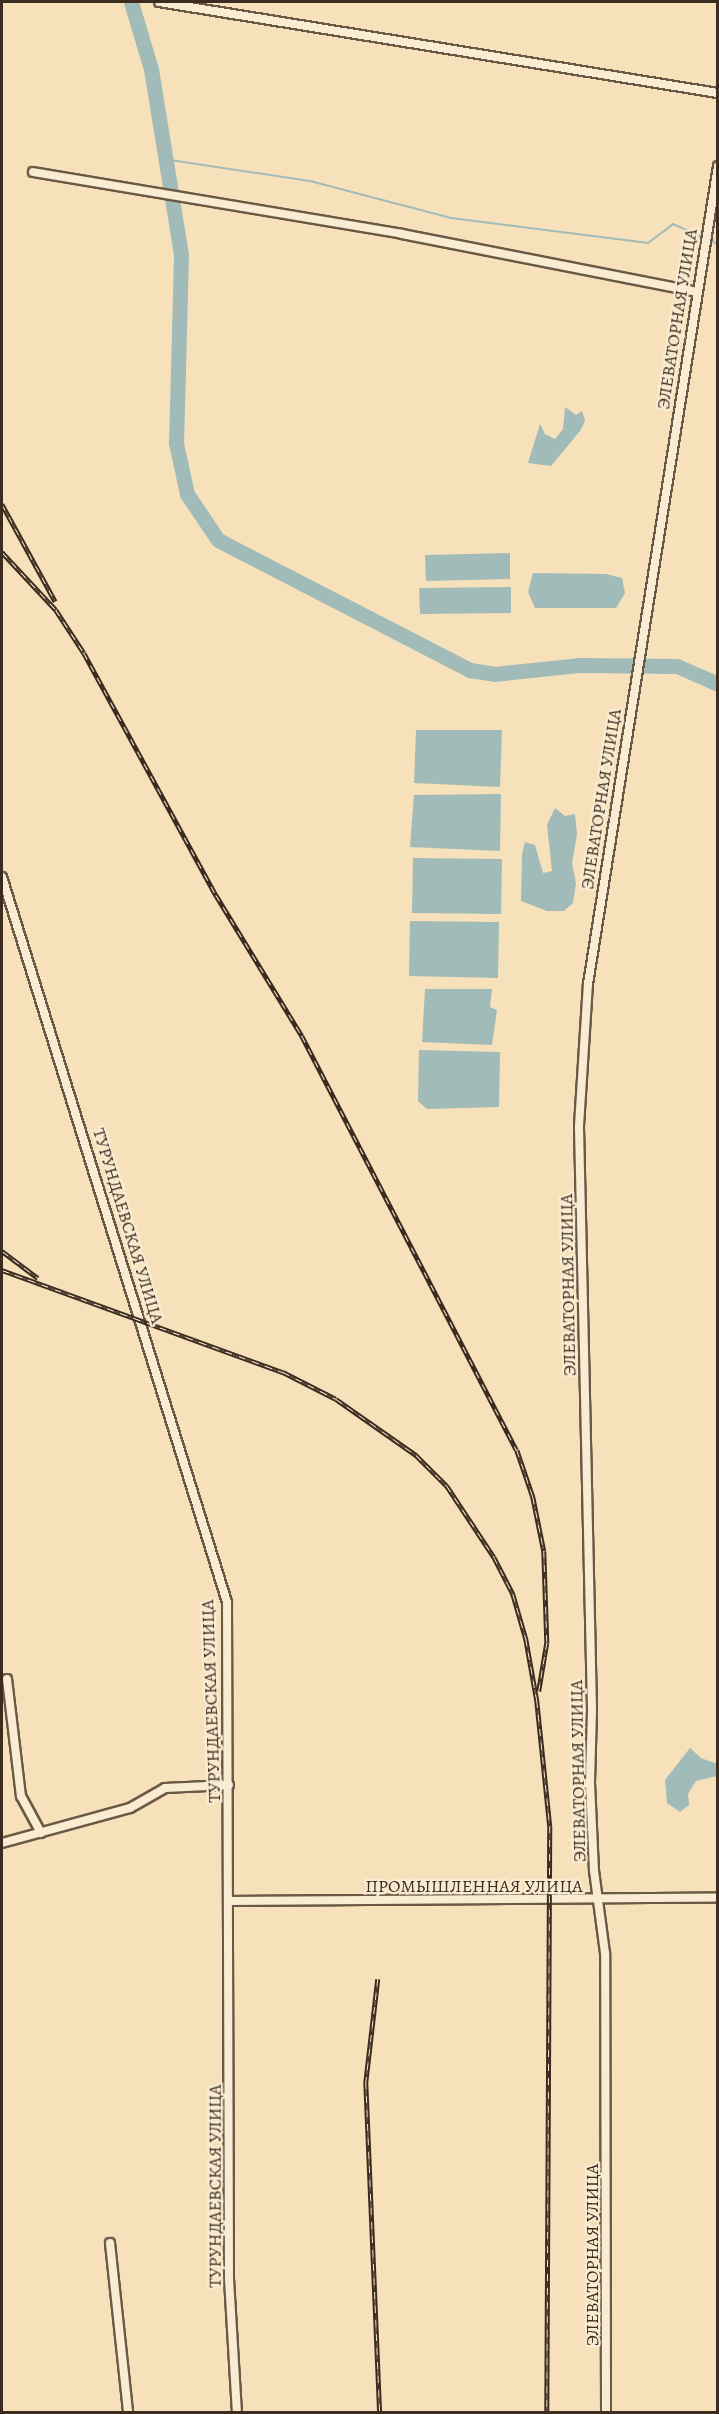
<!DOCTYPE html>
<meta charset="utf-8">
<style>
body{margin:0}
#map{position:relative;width:719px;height:2414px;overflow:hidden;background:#f7e1ba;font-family:Alegreya,serif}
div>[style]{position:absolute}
.water>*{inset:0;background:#a1bbb9}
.stream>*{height:2px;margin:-1px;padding:0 1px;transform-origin:1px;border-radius:1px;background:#a1bbb9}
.river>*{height:15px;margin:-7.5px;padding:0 7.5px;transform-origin:7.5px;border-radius:7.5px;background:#a1bbb9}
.roads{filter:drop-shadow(2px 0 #6a5946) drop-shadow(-2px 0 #6a5946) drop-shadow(0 2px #6a5946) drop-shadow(0 -2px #6a5946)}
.street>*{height:8px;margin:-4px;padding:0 4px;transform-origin:4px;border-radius:4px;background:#faecd2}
.rail>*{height:4.5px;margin-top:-2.25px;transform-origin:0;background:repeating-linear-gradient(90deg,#faecd2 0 7px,#3b2c1f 0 14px);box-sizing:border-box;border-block:2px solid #3b2c1f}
span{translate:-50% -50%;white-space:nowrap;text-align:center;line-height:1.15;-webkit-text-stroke:4.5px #faecd2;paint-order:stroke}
.street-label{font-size:18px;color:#3b2c1f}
.frame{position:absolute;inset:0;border:3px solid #3b2c1f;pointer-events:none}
</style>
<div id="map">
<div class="water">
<div style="clip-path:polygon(565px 407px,576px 415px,582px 411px,585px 421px,580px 431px,551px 466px,528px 463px,540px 424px,545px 434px,555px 439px,563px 429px)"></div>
<div style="clip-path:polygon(510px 553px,510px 579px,426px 581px,425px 555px)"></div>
<div style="clip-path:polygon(533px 573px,606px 574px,622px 578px,625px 593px,616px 608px,535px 608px,528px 592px)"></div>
<div style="clip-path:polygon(511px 587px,511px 613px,420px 614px,419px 588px)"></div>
<div style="clip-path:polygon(416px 730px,502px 730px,500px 787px,414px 783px)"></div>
<div style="clip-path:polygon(501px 794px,500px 851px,410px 847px,414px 795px)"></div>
<div style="clip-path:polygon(555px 808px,565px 816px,575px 814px,577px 834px,572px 863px,576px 883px,573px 903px,564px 911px,547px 911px,521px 901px,522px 854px,525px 842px,535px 845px,543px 873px,552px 871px,547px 825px)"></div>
<div style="clip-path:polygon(413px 858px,502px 859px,501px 914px,412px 913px)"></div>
<div style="clip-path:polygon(410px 921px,499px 922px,498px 978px,409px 976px)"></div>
<div style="clip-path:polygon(425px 989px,492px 989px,490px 1007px,497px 1010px,492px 1045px,422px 1042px)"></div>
<div style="clip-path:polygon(419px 1050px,500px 1052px,499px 1107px,427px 1109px,418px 1101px)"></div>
<div style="clip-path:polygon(690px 1748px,701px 1758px,717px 1764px,717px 1776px,696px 1781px,688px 1794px,689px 1805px,680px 1812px,667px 1803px,665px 1780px)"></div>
</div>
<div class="stream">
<div style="left:164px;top:159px;width:148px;rotate:8.6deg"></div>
<div style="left:310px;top:181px;width:146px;rotate:14.7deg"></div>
<div style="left:451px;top:218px;width:199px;rotate:7.2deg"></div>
<div style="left:648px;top:243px;width:31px;rotate:-37deg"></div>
<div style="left:673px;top:224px;width:34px;rotate:24deg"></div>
<div style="left:709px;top:240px;width:10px;rotate:24deg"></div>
</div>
<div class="river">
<div style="left:131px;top:2px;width:70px;rotate:73.4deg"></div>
<div style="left:151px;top:69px;width:188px;rotate:80.8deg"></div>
<div style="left:181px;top:255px;width:188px;rotate:91.5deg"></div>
<div style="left:176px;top:443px;width:52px;rotate:77.8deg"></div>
<div style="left:187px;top:494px;width:55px;rotate:56deg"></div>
<div style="left:218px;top:540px;width:284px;rotate:27.3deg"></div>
<div style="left:470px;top:670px;width:24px;rotate:9deg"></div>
<div style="left:494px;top:674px;width:85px;rotate:-6deg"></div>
<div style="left:579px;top:665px;width:98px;rotate:0.6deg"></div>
<div style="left:677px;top:666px;width:45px;rotate:23.7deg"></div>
</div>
<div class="roads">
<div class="street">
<div style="left:159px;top:2px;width:566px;rotate:9.25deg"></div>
<div style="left:33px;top:172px;width:374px;rotate:9.5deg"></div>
<div style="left:402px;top:234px;width:301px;rotate:11.1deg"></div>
<div style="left:2px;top:877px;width:759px;rotate:72.76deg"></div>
<div style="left:227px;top:1602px;width:677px;rotate:89.83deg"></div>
<div style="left:229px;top:2279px;width:133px;rotate:86.6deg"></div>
<div style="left:7px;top:1679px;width:118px;rotate:83.2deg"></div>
<div style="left:21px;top:1796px;width:42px;rotate:61.6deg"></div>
<div style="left:2px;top:1843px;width:133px;rotate:-15.3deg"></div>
<div style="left:130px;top:1808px;width:40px;rotate:-29.7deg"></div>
<div style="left:165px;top:1788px;width:64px;rotate:-2.7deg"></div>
<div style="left:230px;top:1901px;width:488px;rotate:-0.4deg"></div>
<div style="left:110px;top:2243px;width:170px;rotate:83.9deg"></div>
<div style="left:606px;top:2412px;width:459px;rotate:-90.1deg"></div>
<div style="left:605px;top:1953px;width:83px;rotate:-97.6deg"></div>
<div style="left:594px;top:1871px;width:89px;rotate:-92.6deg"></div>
<div style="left:590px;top:1782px;width:73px;rotate:-88.4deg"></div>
<div style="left:592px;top:1709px;width:583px;rotate:-91.28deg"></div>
<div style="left:579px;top:1126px;width:142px;rotate:-86.4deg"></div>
<div style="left:588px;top:984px;width:828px;rotate:-80.97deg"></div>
</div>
</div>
<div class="rail">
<div style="left:2px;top:504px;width:111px;rotate:61.3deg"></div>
<div style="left:2px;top:552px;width:79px;rotate:47deg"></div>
<div style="left:56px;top:610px;width:51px;rotate:56.9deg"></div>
<div style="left:84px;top:653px;width:276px;rotate:61.4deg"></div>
<div style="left:216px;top:895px;width:165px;rotate:58.6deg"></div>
<div style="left:302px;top:1036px;width:466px;rotate:62.6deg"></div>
<div style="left:517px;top:1450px;width:50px;rotate:71.2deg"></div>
<div style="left:533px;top:1497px;width:55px;rotate:78.5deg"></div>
<div style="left:544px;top:1551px;width:92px;rotate:88.1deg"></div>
<div style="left:547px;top:1643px;width:49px;rotate:99.5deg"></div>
<div style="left:2px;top:1251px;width:45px;rotate:36.9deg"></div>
<div style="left:2px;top:1270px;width:299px;rotate:20deg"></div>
<div style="left:283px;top:1372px;width:59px;rotate:27deg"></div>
<div style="left:336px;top:1399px;width:98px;rotate:35deg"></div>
<div style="left:416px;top:1455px;width:44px;rotate:45deg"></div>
<div style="left:447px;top:1486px;width:85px;rotate:56.5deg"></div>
<div style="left:494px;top:1557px;width:42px;rotate:62.8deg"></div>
<div style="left:513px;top:1594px;width:47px;rotate:73.9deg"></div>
<div style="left:526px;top:1639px;width:63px;rotate:79.9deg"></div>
<div style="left:537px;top:1701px;width:126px;rotate:84.1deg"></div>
<div style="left:550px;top:1826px;width:586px;rotate:90.29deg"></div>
<div style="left:378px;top:1979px;width:104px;rotate:96.6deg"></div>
<div style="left:366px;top:2082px;width:330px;rotate:87.6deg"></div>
</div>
<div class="street-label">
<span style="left:677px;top:319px;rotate:-81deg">ЭЛЕВАТОРНАЯ УЛИЦА</span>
<span style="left:601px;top:799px;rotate:-81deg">ЭЛЕВАТОРНАЯ УЛИЦА</span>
<span style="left:128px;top:1226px;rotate:73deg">ТУРУНДАЕВСКАЯ УЛИЦА</span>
<span style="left:568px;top:1285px;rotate:-91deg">ЭЛЕВАТОРНАЯ УЛИЦА</span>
<span style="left:211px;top:1701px;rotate:-92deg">ТУРУНДАЕВСКАЯ УЛИЦА</span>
<span style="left:578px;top:1771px;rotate:-91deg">ЭЛЕВАТОРНАЯ УЛИЦА</span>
<span style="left:474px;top:1886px">ПРОМЫШЛЕННАЯ УЛИЦА</span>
<span style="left:215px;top:2186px;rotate:-90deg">ТУРУНДАЕВСКАЯ УЛИЦА</span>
<span style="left:592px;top:2255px;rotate:-90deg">ЭЛЕВАТОРНАЯ УЛИЦА</span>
</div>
<div class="frame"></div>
</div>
